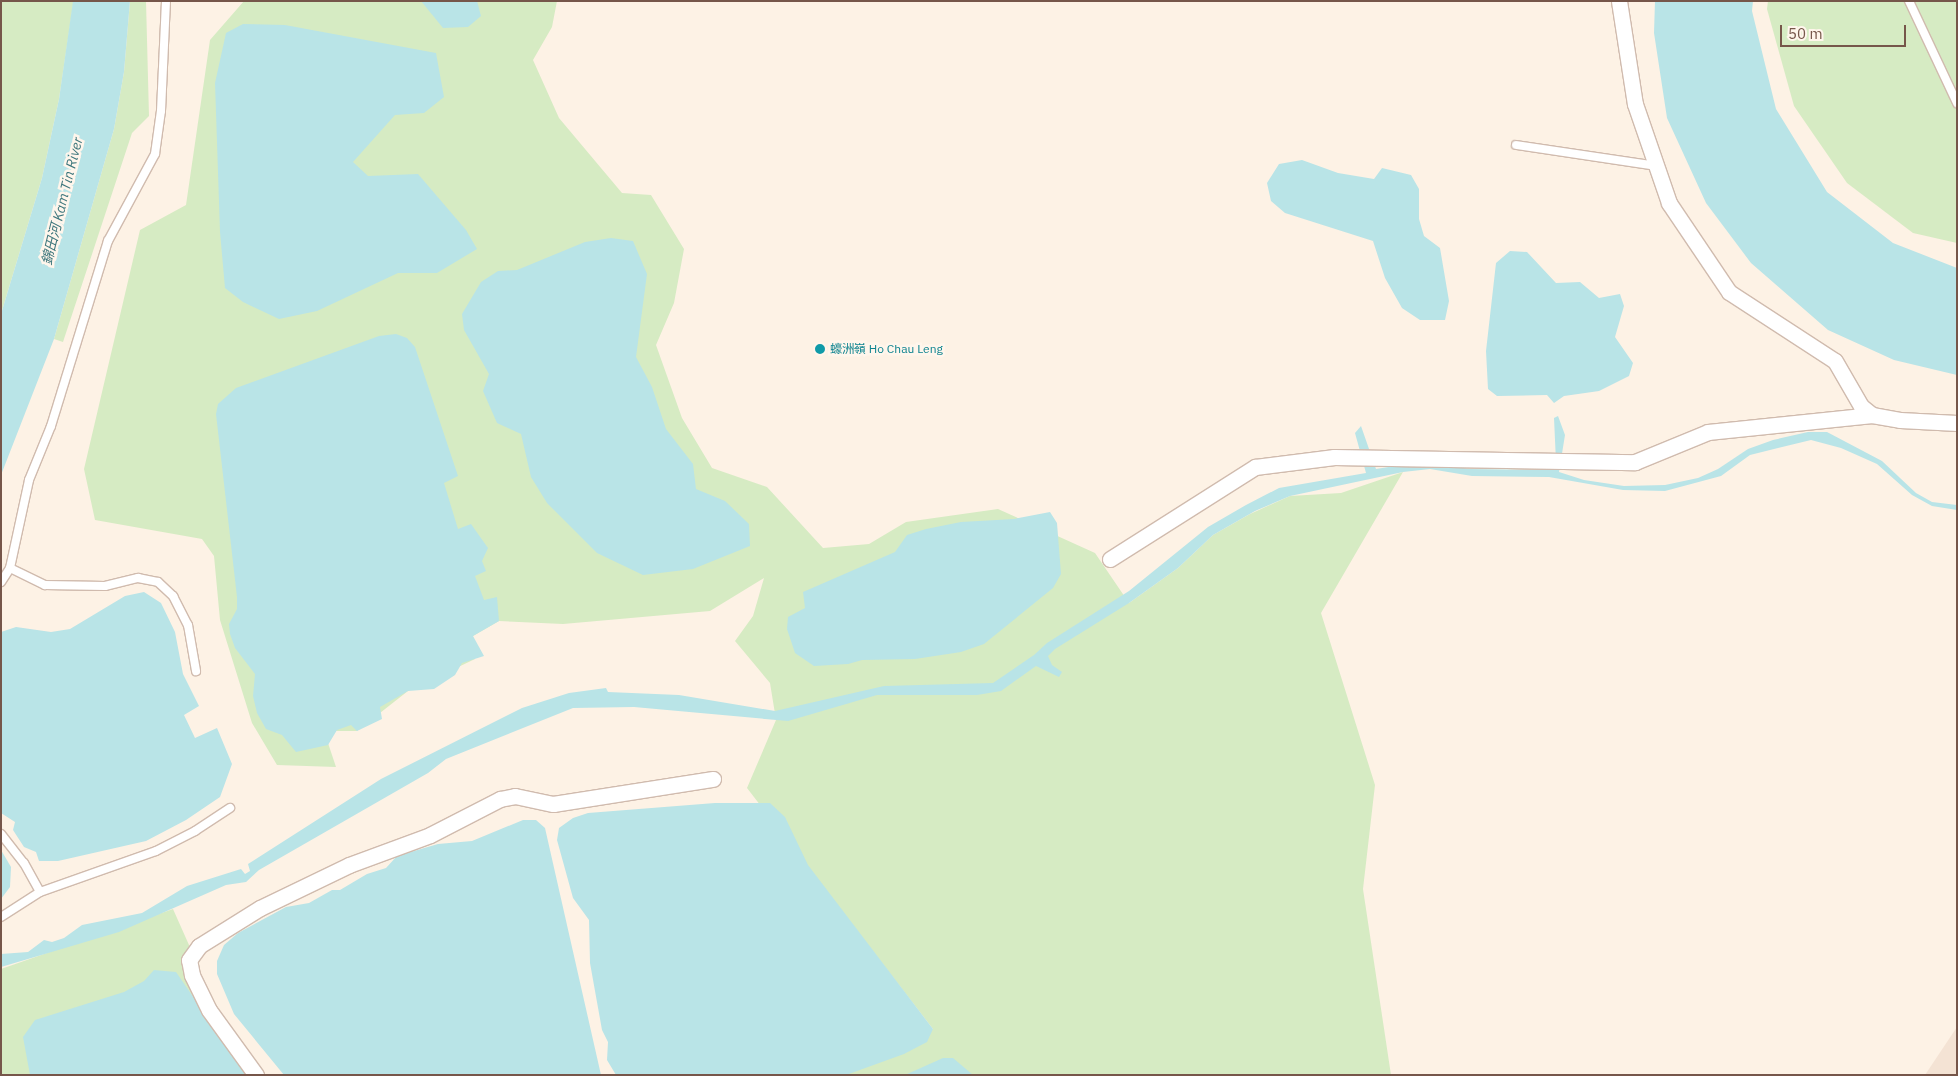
<!DOCTYPE html>
<meta charset="utf-8">
<style>
body{margin:0}
#map{position:relative;width:1958px;height:1076px;overflow:hidden;background:#fdf2e5;font-family:"IBM Plex Sans","Noto Sans TC",sans-serif}
div>[style]{position:absolute}
.residential>*{inset:0;background:#f4e3d4}
.green>*{inset:0;background:#d6ebc3}
.water>*{inset:0;background:#b9e4e7}
.roads{filter:drop-shadow(1px 0 #d0bbae) drop-shadow(-1px 0 #d0bbae) drop-shadow(0 1px #d0bbae) drop-shadow(0 -1px #d0bbae)}
.lane>*{height:8px;margin:-4px;padding:0 4px;transform-origin:4px;border-radius:4px;background:#fff}
.street>*{height:15px;margin:-7.5px;padding:0 7.5px;transform-origin:7.5px;border-radius:7.5px;background:#fff}
.dots>*{width:14px;height:14px;translate:-50% -50%;box-sizing:border-box;border:2px solid #fff6ec;border-radius:50%}
span{translate:-50% -50%;white-space:nowrap;text-align:center;line-height:1.15;-webkit-text-stroke:5px #fff6ec;paint-order:stroke}
.culture-label{font-size:12px;color:#0d838f}
.left{translate:0 -50%;text-align:left}
.water-label{font-size:14px;color:#3d767c;font-style:italic}
.frame{position:absolute;inset:0;border:2px solid #76564a;pointer-events:none}
.scale{position:absolute;left:1780px;top:25px;width:126px;height:22px;box-sizing:border-box;border:2px solid #76564a;border-top:0;padding-left:6px;font-size:15px;line-height:18px;white-space:nowrap;color:#76564a;-webkit-text-stroke:4px #fff6ec;paint-order:stroke}
</style>
<div id="map">
<div class="residential">
<div style="clip-path:polygon(1957px 1027px,1957px 1075px,1925px 1075px)"></div>
</div>
<div class="green">
<div style="clip-path:polygon(1px 1px,73px 1px,73px 5px,59px 99px,42px 178px,1px 314px)"></div>
<div style="clip-path:polygon(130px 1px,146px 1px,149px 116px,132px 133px,63px 342px,54px 339px,114px 129px,124px 72px)"></div>
<div style="clip-path:polygon(244px 1px,557px 1px,552px 27px,533px 60px,559px 118px,622px 193px,651px 195px,684px 249px,674px 303px,656px 345px,682px 418px,712px 468px,767px 487px,823px 548px,869px 544px,906px 522px,998px 509px,1095px 553px,1129px 603px,1178px 568px,1213px 535px,1250px 514px,1290px 496px,1341px 493px,1403px 472px,1321px 613px,1375px 785px,1363px 889px,1391px 1075px,828px 1075px,933px 1029px,747px 788px,776px 720px,770px 683px,735px 641px,753px 616px,764px 578px,710px 611px,563px 624px,499px 621px,473px 636px,475px 659px,408px 691px,357px 731px,324px 731px,336px 767px,277px 765px,252px 723px,220px 620px,214px 556px,202px 539px,95px 520px,84px 469px,140px 230px,186px 205px,210px 40px)"></div>
<div style="clip-path:polygon(1768px 1px,1957px 1px,1957px 243px,1913px 233px,1847px 183px,1794px 106px,1767px 9px)"></div>
<div style="clip-path:polygon(173px 909px,193px 954px,214px 1018px,261px 1075px,1px 1075px,1px 969px)"></div>
</div>
<div class="water">
<div style="clip-path:polygon(73px 1px,130px 1px,124px 72px,114px 129px,54px 339px,1px 475px,1px 314px,42px 178px,59px 99px)"></div>
<div style="clip-path:polygon(421px 1px,477px 1px,481px 16px,468px 27px,443px 28px)"></div>
<div style="clip-path:polygon(1655px 1px,1753px 1px,1752px 11px,1776px 109px,1827px 192px,1893px 243px,1957px 268px,1957px 375px,1894px 360px,1828px 330px,1751px 263px,1706px 203px,1667px 118px,1654px 33px)"></div>
<div style="clip-path:polygon(243px 24px,285px 25px,436px 53px,444px 97px,424px 113px,395px 115px,353px 162px,368px 176px,418px 174px,466px 230px,477px 249px,437px 273px,398px 273px,317px 311px,279px 319px,243px 302px,225px 288px,220px 232px,215px 83px,226px 33px)"></div>
<div style="clip-path:polygon(1302px 160px,1338px 173px,1374px 179px,1382px 168px,1411px 175px,1419px 189px,1419px 219px,1424px 236px,1440px 248px,1449px 301px,1445px 320px,1420px 320px,1402px 308px,1385px 278px,1373px 241px,1285px 213px,1271px 201px,1267px 183px,1279px 164px)"></div>
<div style="clip-path:polygon(611px 238px,633px 241px,647px 274px,636px 357px,652px 387px,666px 429px,693px 464px,696px 489px,725px 501px,749px 524px,750px 546px,693px 569px,643px 575px,597px 553px,547px 503px,531px 477px,521px 434px,497px 423px,483px 391px,489px 374px,464px 330px,462px 314px,481px 282px,498px 271px,517px 270px,585px 242px)"></div>
<div style="clip-path:polygon(1510px 251px,1527px 252px,1556px 283px,1580px 282px,1599px 298px,1620px 294px,1624px 306px,1615px 337px,1633px 363px,1629px 376px,1599px 391px,1564px 396px,1554px 403px,1547px 395px,1497px 396px,1488px 389px,1486px 351px,1496px 263px)"></div>
<div style="clip-path:polygon(396px 334px,407px 338px,415px 347px,458px 476px,444px 483px,458px 529px,471px 524px,488px 548px,482px 561px,486px 571px,475px 576px,484px 600px,497px 597px,499px 621px,473px 636px,484px 656px,462px 663px,455px 675px,434px 689px,408px 691px,380px 707px,382px 719px,357px 731px,351px 725px,337px 730px,328px 745px,296px 752px,282px 735px,266px 729px,257px 713px,253px 696px,255px 674px,235px 648px,230px 634px,229px 624px,237px 609px,237px 597px,216px 414px,218px 404px,236px 388px,379px 336px)"></div>
<div style="clip-path:polygon(1558px 416px,1565px 435px,1559px 472px,1584px 480px,1624px 486px,1665px 485px,1698px 478px,1718px 469px,1748px 449px,1773px 440px,1808px 432px,1827px 432px,1882px 461px,1916px 493px,1932px 502px,1957px 505px,1957px 510px,1932px 506px,1912px 495px,1877px 464px,1841px 448px,1811px 440px,1750px 455px,1721px 476px,1665px 491px,1623px 490px,1549px 477px,1472px 476px,1430px 469px,1403px 472px,1290px 496px,1255px 511px,1213px 535px,1178px 568px,1129px 603px,1055px 649px,1048px 656px,1052px 665px,1062px 672px,1059px 677px,1036px 666px,1001px 691px,977px 695px,877px 695px,788px 721px,634px 707px,573px 708px,446px 759px,428px 773px,259px 870px,246px 882px,226px 885px,119px 932px,1px 967px,1px 954px,28px 952px,44px 940px,52px 942px,64px 938px,82px 925px,142px 913px,187px 886px,241px 869px,245px 874px,250px 871px,248px 864px,259px 857px,381px 779px,522px 708px,569px 693px,606px 688px,608px 692px,679px 695px,775px 711px,884px 686px,993px 683px,1034px 655px,1047px 643px,1129px 591px,1208px 527px,1246px 505px,1279px 488px,1366px 473px,1355px 433px,1361px 426px,1376px 469px,1401px 465px,1441px 464px,1469px 469px,1544px 470px,1553px 468px,1556px 462px,1554px 418px)"></div>
<div style="clip-path:polygon(1050px 512px,1057px 523px,1061px 574px,1053px 588px,984px 644px,961px 652px,915px 659px,862px 660px,848px 664px,814px 666px,795px 653px,787px 629px,788px 617px,805px 608px,803px 592px,895px 552px,907px 535px,926px 529px,961px 522px,1014px 519px)"></div>
<div style="clip-path:polygon(144px 592px,161px 603px,175px 632px,183px 674px,199px 706px,184px 715px,195px 738px,217px 728px,232px 764px,220px 797px,186px 820px,146px 841px,58px 861px,39px 861px,36px 852px,24px 847px,13px 830px,15px 822px,1px 813px,1px 632px,16px 627px,51px 632px,70px 629px,125px 596px)"></div>
<div style="clip-path:polygon(715px 803px,770px 803px,785px 817px,808px 865px,933px 1029px,927px 1042px,904px 1054px,846px 1075px,616px 1075px,607px 1060px,608px 1042px,602px 1030px,590px 963px,589px 920px,573px 898px,557px 840px,559px 828px,573px 818px,588px 813px)"></div>
<div style="clip-path:polygon(523px 820px,536px 820px,545px 828px,601px 1075px,284px 1075px,234px 1014px,217px 974px,217px 961px,224px 945px,238px 933px,286px 907px,309px 903px,332px 890px,340px 890px,367px 874px,386px 868px,397px 856px,438px 844px,472px 841px)"></div>
<div style="clip-path:polygon(1px 850px,11px 867px,10px 887px,1px 899px)"></div>
<div style="clip-path:polygon(154px 970px,176px 972px,247px 1075px,30px 1075px,23px 1037px,35px 1020px,124px 992px,144px 981px)"></div>
<div style="clip-path:polygon(943px 1058px,953px 1058px,973px 1075px,905px 1075px)"></div>
</div>
<div class="roads">
<div class="lane">
<div style="left:1909px;top:1px;width:113px;rotate:64.8deg"></div>
<div style="left:1516px;top:145px;width:142px;rotate:8.5deg"></div>
<div style="left:10px;top:568px;width:39px;rotate:26deg"></div>
<div style="left:45px;top:585px;width:60px;rotate:1deg"></div>
<div style="left:105px;top:586px;width:34px;rotate:-14deg"></div>
<div style="left:138px;top:578px;width:20px;rotate:11deg"></div>
<div style="left:158px;top:582px;width:21px;rotate:43deg"></div>
<div style="left:173px;top:596px;width:33px;rotate:63deg"></div>
<div style="left:188px;top:625px;width:47px;rotate:80.1deg"></div>
<div style="left:1px;top:582px;width:17px;rotate:-57deg"></div>
<div style="left:10px;top:568px;width:90px;rotate:-77.8deg"></div>
<div style="left:29px;top:480px;width:58px;rotate:-67.8deg"></div>
<div style="left:51px;top:426px;width:194px;rotate:-72.9deg"></div>
<div style="left:108px;top:241px;width:99px;rotate:-61.6deg"></div>
<div style="left:155px;top:154px;width:43px;rotate:-82.1deg"></div>
<div style="left:161px;top:111px;width:110px;rotate:-87.4deg"></div>
<div style="left:1px;top:834px;width:37px;rotate:52deg"></div>
<div style="left:24px;top:863px;width:33px;rotate:61deg"></div>
<div style="left:1px;top:917px;width:46px;rotate:-32.7deg"></div>
<div style="left:40px;top:892px;width:123px;rotate:-19.5deg"></div>
<div style="left:156px;top:851px;width:44px;rotate:-27.1deg"></div>
<div style="left:195px;top:831px;width:42px;rotate:-33.3deg"></div>
</div>
<div class="street">
<div style="left:1619px;top:1px;width:104px;rotate:81.2deg"></div>
<div style="left:1635px;top:104px;width:105px;rotate:71deg"></div>
<div style="left:1669px;top:203px;width:107px;rotate:56deg"></div>
<div style="left:1729px;top:292px;width:126px;rotate:33.1deg"></div>
<div style="left:1835px;top:361px;width:52px;rotate:60deg"></div>
<div style="left:1861px;top:406px;width:14px;rotate:39deg"></div>
<div style="left:1872px;top:415px;width:28px;rotate:10deg"></div>
<div style="left:1900px;top:420px;width:57px;rotate:3deg"></div>
<div style="left:1110px;top:559px;width:172px;rotate:-32.4deg"></div>
<div style="left:1255px;top:467px;width:80px;rotate:-7.2deg"></div>
<div style="left:1334px;top:457px;width:301px;rotate:1deg"></div>
<div style="left:1635px;top:462px;width:79px;rotate:-22.3deg"></div>
<div style="left:1708px;top:432px;width:165px;rotate:-5.9deg"></div>
<div style="left:256px;top:1075px;width:80px;rotate:-125.9deg"></div>
<div style="left:209px;top:1010px;width:39px;rotate:-116deg"></div>
<div style="left:192px;top:975px;width:15px;rotate:-101deg"></div>
<div style="left:189px;top:960px;width:17px;rotate:-54deg"></div>
<div style="left:199px;top:946px;width:72px;rotate:-31.9deg"></div>
<div style="left:260px;top:908px;width:99px;rotate:-25.8deg"></div>
<div style="left:349px;top:865px;width:86px;rotate:-20.3deg"></div>
<div style="left:430px;top:835px;width:79px;rotate:-27.2deg"></div>
<div style="left:500px;top:799px;width:15px;rotate:-11deg"></div>
<div style="left:515px;top:796px;width:39px;rotate:12deg"></div>
<div style="left:553px;top:804px;width:162px;rotate:-8.9deg"></div>
</div>
</div>
<div class="dots">
<div style="left:820px;top:349px;background:#0f9aa8"></div>
</div>
<div class="culture-label">
<span class="left" style="left:830px;top:349px">蠔洲嶺 Ho Chau Leng</span>
</div>
<div class="water-label">
<span style="left:62px;top:201px;rotate:-76deg">錦田河 Kam Tin River</span>
</div>
<div class="frame"></div>
<div class="scale">50 m</div>
</div>
